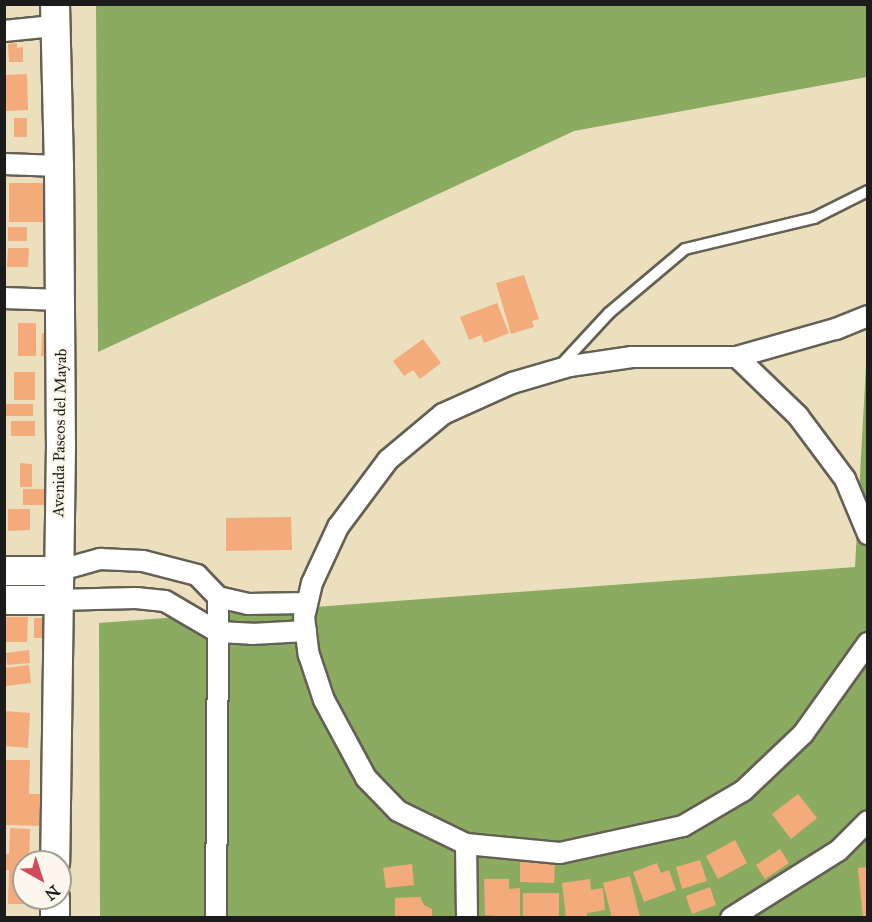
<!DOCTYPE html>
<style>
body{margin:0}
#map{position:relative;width:872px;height:922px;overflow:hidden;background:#ebdfbd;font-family:"IM FELL Great Primer",serif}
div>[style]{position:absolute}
.forest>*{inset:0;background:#8bac60}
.building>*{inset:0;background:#f3ab7b}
.roads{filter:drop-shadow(2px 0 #646054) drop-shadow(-2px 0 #646054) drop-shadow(0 2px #646054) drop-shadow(0 -2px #646054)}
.lane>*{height:10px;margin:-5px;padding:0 5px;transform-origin:5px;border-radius:5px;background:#fff}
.street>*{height:20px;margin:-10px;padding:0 10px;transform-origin:10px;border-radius:10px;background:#fff}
.secondary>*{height:28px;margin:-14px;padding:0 14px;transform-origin:14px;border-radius:14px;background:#fff}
span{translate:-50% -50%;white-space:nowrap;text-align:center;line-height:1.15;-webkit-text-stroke:4.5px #fbf7ec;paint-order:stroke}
.street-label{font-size:16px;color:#1c1c1c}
.frame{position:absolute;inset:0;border:6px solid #1c1c1c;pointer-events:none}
.north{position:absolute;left:12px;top:850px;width:60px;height:60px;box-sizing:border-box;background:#fbf7ec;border:2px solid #a29f99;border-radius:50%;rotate:141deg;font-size:16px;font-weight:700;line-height:24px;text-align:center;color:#1c1c1c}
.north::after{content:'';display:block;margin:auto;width:21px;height:27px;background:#d1495b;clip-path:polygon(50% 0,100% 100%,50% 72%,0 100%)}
</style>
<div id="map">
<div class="forest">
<div style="clip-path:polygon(96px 5px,867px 5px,867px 77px,574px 131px,98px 352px)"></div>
<div style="clip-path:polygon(867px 347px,867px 917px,100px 917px,99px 623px,855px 567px)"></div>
</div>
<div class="building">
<div style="clip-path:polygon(17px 43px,17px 48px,23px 47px,23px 62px,9px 62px,8px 44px)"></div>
<div style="clip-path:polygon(27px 74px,28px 110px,4px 111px,4px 75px)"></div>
<div style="clip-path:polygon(14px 118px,27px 118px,27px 137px,14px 137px)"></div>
<div style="clip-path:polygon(9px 183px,44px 183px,44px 222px,9px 222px)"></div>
<div style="clip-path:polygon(8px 227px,27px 227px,27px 241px,8px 241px)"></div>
<div style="clip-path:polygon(8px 248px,29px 248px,28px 267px,7px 267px)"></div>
<div style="clip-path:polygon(524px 275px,539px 319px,532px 321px,534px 327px,511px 334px,496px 283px)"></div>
<div style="clip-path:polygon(497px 303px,509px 333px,484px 343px,481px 335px,469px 340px,460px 317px)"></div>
<div style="clip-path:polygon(18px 323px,36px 323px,36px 356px,18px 356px)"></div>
<div style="clip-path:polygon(42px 333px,54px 333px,54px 357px,41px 356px)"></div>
<div style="clip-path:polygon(423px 339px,441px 363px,420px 379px,413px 370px,404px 376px,393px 361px)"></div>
<div style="clip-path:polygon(14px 372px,35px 372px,35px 400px,14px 400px)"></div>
<div style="clip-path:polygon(6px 404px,33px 404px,33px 416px,6px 416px)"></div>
<div style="clip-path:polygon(11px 421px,35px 421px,35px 436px,11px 436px)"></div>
<div style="clip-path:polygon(20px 463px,32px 464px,32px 487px,20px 487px)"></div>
<div style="clip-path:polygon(23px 489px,53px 489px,52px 505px,23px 505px)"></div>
<div style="clip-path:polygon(8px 509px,30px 509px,30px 530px,8px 531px)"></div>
<div style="clip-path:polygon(291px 517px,292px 550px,226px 551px,226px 518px)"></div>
<div style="clip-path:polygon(4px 617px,28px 617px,27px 642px,4px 642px)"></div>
<div style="clip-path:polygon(34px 618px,49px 618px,49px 638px,34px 638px)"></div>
<div style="clip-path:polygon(29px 650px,30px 663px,7px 665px,6px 653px)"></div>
<div style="clip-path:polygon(29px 665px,31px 683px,6px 686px,4px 668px)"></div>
<div style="clip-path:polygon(4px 711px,30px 713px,28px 748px,4px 746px)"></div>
<div style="clip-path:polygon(4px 760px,30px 760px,29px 794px,46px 794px,45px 826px,4px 825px)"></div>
<div style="clip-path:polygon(798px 794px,817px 818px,791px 839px,772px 814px)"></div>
<div style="clip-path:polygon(10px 828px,30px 829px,29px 862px,24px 862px,24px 898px,28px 898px,28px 904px,8px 904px,9px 870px,4px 870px,4px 854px,9px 854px)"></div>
<div style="clip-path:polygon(735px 840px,747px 863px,718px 879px,706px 856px)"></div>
<div style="clip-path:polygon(780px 849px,789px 863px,765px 879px,756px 865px)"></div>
<div style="clip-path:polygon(700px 860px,707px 881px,682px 889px,676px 867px)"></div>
<div style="clip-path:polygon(520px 862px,555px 863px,554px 883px,520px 882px)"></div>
<div style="clip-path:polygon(657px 863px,661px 873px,669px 870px,676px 890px,644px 902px,633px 872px)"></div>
<div style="clip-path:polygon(412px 864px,414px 885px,386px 888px,383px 868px)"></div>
<div style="clip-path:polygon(868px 867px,868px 918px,863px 918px,858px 868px)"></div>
<div style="clip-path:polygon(630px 876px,640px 918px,612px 918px,603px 883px)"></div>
<div style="clip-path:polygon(484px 879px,509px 879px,509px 889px,520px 888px,520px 918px,485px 915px)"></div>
<div style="clip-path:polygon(590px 879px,591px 890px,603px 888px,605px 910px,587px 913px,587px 918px,566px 918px,562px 883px)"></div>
<div style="clip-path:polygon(710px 887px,716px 905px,692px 914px,686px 896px)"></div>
<div style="clip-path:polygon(523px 893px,559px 893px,559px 918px,523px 918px)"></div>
<div style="clip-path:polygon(420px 897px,424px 905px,432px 909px,432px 918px,395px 918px,395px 898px)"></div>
</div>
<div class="roads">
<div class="lane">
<div style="left:560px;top:366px;width:72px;rotate:-47.2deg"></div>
<div style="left:609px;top:313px;width:99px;rotate:-40.1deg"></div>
<div style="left:685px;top:249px;width:133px;rotate:-13.5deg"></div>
<div style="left:814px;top:218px;width:60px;rotate:-26.6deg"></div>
</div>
<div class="street">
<div style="left:4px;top:31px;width:50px;rotate:-5.7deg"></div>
<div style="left:4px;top:164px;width:55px;rotate:2.1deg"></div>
<div style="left:4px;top:298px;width:57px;rotate:2deg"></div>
<div style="left:868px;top:316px;width:35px;rotate:158deg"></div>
<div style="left:835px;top:329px;width:102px;rotate:164.1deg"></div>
<div style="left:737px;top:357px;width:105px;rotate:180deg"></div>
<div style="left:632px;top:357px;width:63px;rotate:171.7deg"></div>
<div style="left:570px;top:366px;width:60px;rotate:163.7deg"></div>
<div style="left:512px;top:383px;width:76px;rotate:155.8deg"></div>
<div style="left:443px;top:414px;width:72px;rotate:140.1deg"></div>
<div style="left:388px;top:460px;width:84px;rotate:126.7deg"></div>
<div style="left:338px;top:527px;width:62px;rotate:114.9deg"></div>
<div style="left:312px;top:583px;width:35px;rotate:103deg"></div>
<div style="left:304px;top:617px;width:38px;rotate:83deg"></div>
<div style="left:309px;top:655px;width:47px;rotate:71.6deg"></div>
<div style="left:324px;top:700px;width:89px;rotate:61.7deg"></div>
<div style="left:366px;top:778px;width:46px;rotate:45.9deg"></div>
<div style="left:398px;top:811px;width:76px;rotate:25.9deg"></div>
<div style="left:466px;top:844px;width:94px;rotate:5.5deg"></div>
<div style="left:560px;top:853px;width:126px;rotate:-12.4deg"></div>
<div style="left:683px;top:826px;width:69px;rotate:-30.3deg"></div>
<div style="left:743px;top:791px;width:83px;rotate:-43.5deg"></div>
<div style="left:803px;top:734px;width:112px;rotate:-54.5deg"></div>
<div style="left:737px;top:357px;width:85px;rotate:44deg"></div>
<div style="left:798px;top:416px;width:79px;rotate:53.3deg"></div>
<div style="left:845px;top:479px;width:60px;rotate:67.3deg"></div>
<div style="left:57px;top:571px;width:45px;rotate:-15.6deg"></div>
<div style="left:100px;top:559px;width:43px;rotate:2.7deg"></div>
<div style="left:143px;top:561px;width:56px;rotate:14.5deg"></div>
<div style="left:197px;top:575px;width:30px;rotate:46deg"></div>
<div style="left:218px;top:597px;width:31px;rotate:13deg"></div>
<div style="left:248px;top:604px;width:59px;rotate:-1deg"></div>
<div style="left:57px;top:600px;width:79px;rotate:-1.5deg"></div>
<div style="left:136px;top:598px;width:29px;rotate:6deg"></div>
<div style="left:165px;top:601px;width:61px;rotate:30.3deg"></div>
<div style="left:218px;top:632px;width:34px;rotate:3deg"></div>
<div style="left:252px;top:634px;width:54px;rotate:-3.2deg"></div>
<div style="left:466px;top:844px;width:74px;rotate:89.2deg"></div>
<div style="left:216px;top:918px;width:321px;rotate:-89.6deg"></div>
<div style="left:731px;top:918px;width:126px;rotate:-32.1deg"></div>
<div style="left:838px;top:851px;width:42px;rotate:-45deg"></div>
</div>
<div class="secondary">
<div style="left:55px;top:4px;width:162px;rotate:88.6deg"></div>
<div style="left:59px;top:166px;width:279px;rotate:89.6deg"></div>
<div style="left:61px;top:445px;width:417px;rotate:90.8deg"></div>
<div style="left:4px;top:571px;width:53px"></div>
<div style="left:4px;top:600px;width:53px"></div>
<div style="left:55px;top:918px;width:20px;rotate:-90deg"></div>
</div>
</div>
<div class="street-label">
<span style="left:60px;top:433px;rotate:-89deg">Avenida Paseos del Mayab</span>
</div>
<div class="frame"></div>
<div class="north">N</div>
</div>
